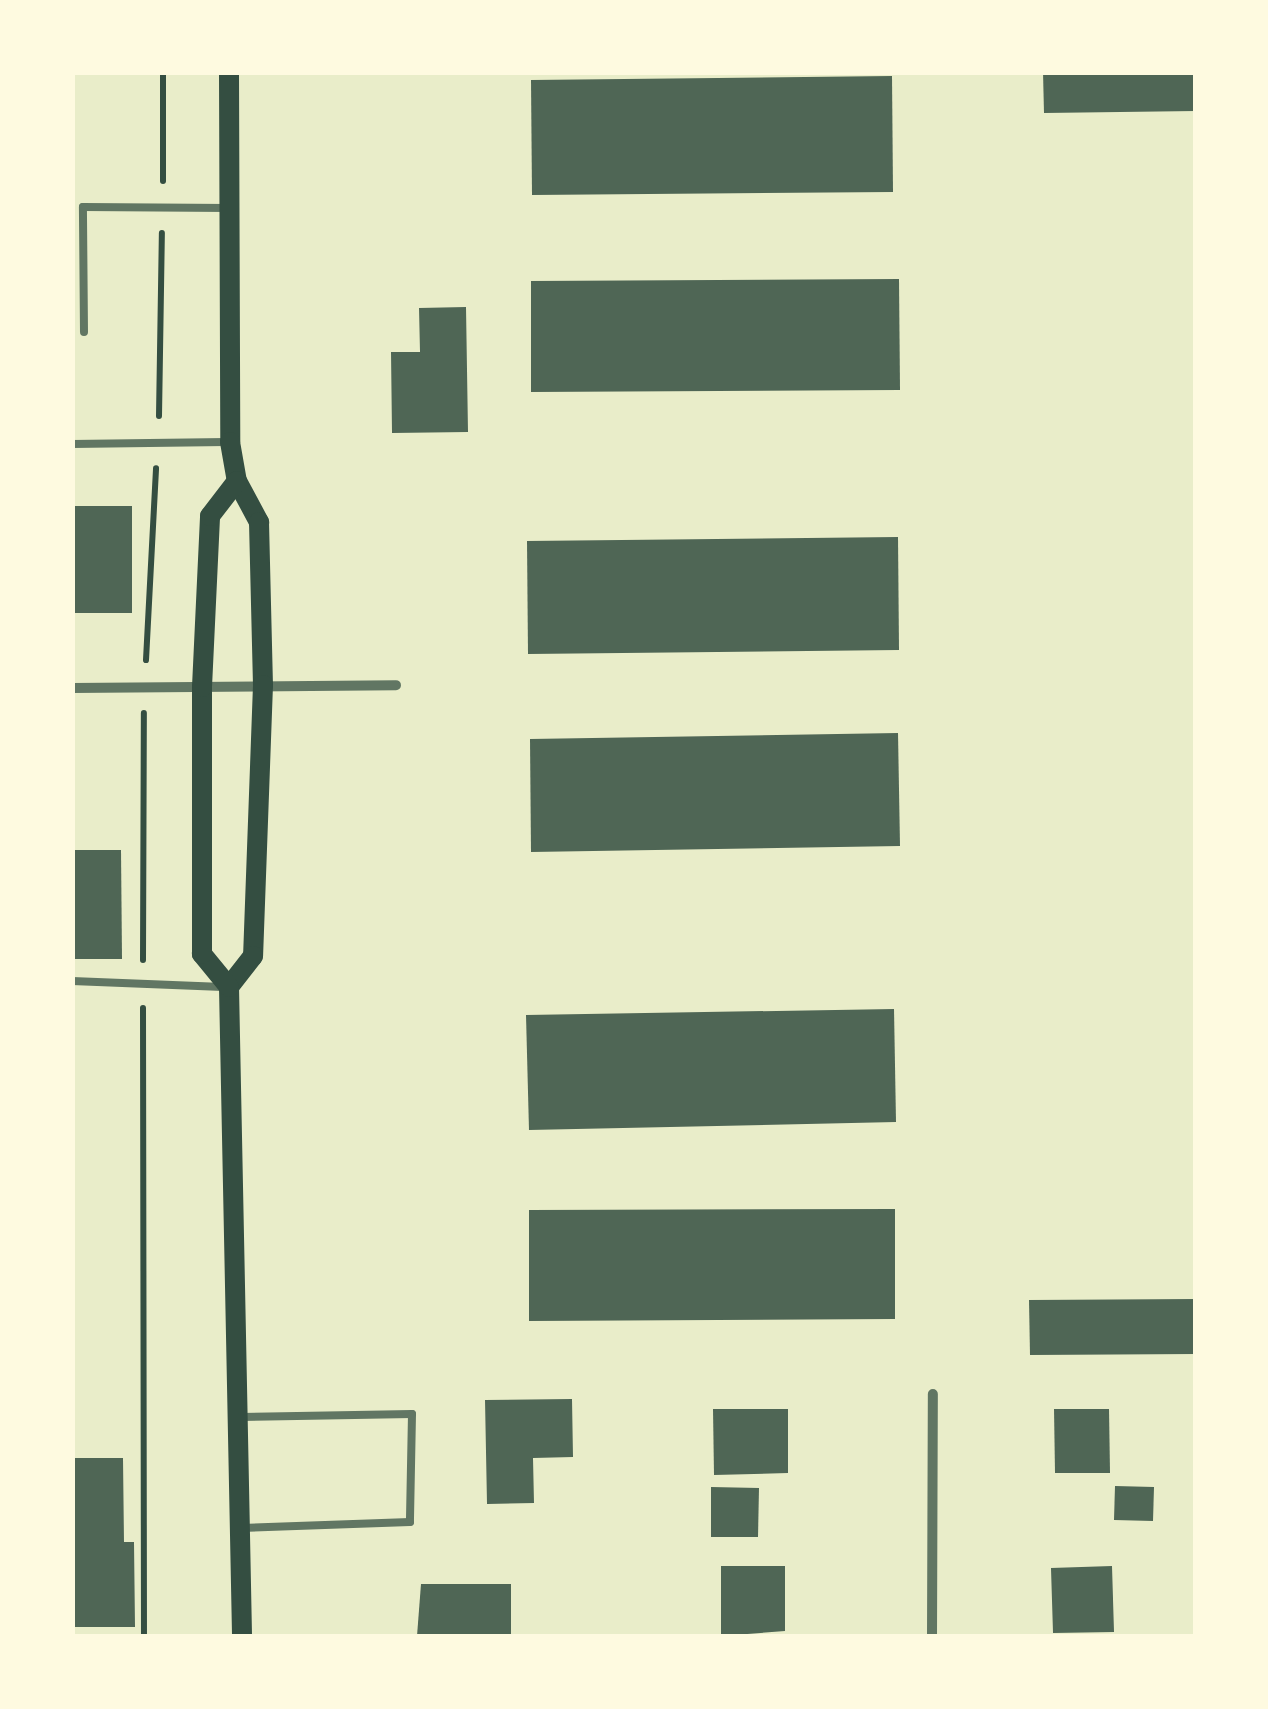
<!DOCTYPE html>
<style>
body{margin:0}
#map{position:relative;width:1268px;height:1709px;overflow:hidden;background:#e9edc9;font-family:Merriweather,serif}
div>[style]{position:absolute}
.building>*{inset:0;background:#4f6655}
.path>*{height:6px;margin:-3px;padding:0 3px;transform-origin:3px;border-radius:3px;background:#344e41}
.service>*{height:8px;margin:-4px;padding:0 4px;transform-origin:4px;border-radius:4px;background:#617663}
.minor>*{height:10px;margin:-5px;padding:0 5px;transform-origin:5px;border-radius:5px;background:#617663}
.secondary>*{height:20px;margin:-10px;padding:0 10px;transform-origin:10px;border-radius:10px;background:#344e41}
span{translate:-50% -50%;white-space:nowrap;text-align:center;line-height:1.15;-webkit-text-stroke:9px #fefae0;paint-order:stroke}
.frame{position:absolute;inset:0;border:75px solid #fefae0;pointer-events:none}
</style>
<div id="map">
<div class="building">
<div style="clip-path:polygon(1043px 72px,1196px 72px,1196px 111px,1044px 113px)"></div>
<div style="clip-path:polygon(892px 76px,893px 192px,532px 195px,531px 80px)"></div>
<div style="clip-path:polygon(899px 279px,900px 390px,531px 392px,531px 281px)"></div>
<div style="clip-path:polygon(466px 307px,468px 432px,392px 433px,391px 352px,420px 352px,419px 308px)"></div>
<div style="clip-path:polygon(72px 506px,132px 506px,132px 613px,72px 613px)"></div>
<div style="clip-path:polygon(898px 537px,899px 650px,528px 654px,527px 541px)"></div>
<div style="clip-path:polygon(898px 733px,900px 846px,531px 852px,530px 739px)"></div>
<div style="clip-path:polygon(72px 850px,121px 850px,122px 959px,72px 959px)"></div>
<div style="clip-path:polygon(894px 1009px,896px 1122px,529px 1130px,526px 1015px)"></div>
<div style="clip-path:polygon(895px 1209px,895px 1319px,529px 1321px,529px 1210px)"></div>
<div style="clip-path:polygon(1196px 1299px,1196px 1354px,1030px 1355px,1029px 1300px)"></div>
<div style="clip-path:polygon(572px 1399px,573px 1457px,533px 1458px,534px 1503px,487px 1504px,485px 1400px)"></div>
<div style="clip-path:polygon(713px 1409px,788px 1409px,788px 1473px,714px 1475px)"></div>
<div style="clip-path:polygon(1054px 1409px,1109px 1409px,1110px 1473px,1055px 1473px)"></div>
<div style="clip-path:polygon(72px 1458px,123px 1458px,124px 1542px,134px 1542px,135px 1627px,72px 1627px)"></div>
<div style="clip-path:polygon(1115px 1486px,1154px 1487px,1153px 1521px,1114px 1520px)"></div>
<div style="clip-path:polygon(711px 1487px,759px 1488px,758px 1537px,711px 1537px)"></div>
<div style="clip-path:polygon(721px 1566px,785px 1566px,785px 1631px,721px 1636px)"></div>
<div style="clip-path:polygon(1112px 1566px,1114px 1632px,1053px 1633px,1051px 1568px)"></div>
<div style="clip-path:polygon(421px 1584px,511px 1584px,511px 1636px,417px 1636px)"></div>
</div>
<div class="path">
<div style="left:163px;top:181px;width:109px;rotate:-90deg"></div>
<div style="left:159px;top:416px;width:183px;rotate:-89.1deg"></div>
<div style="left:146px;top:660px;width:192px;rotate:-87deg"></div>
<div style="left:143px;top:960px;width:247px;rotate:-89.8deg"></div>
<div style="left:143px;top:1008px;width:628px;rotate:89.91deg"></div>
</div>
<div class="service">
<div style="left:84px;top:332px;width:125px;rotate:-90.5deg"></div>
<div style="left:83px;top:207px;width:146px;rotate:0.4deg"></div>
<div style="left:72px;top:444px;width:154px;rotate:-0.7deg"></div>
<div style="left:72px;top:981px;width:151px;rotate:2.3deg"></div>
<div style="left:240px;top:1417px;width:172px;rotate:-1deg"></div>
<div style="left:412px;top:1414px;width:108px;rotate:91.1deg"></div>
<div style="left:410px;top:1522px;width:169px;rotate:178deg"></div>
</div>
<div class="minor">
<div style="left:72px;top:688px;width:324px;rotate:-0.5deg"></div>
<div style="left:932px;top:1636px;width:242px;rotate:-89.8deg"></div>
</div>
<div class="secondary">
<div style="left:229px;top:72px;width:370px;rotate:89.8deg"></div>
<div style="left:230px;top:442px;width:40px;rotate:80deg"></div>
<div style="left:237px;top:481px;width:47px;rotate:61.8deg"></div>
<div style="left:259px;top:522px;width:163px;rotate:88.6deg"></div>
<div style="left:263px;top:685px;width:271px;rotate:92.1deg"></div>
<div style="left:253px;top:956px;width:39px;rotate:128deg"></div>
<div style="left:229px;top:987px;width:649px;rotate:88.85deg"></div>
<div style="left:229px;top:987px;width:43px;rotate:-129.3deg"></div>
<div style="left:202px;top:954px;width:267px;rotate:-90deg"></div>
<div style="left:202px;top:687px;width:171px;rotate:-87.3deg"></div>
<div style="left:210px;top:516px;width:44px;rotate:-52.4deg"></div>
</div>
<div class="frame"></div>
</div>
